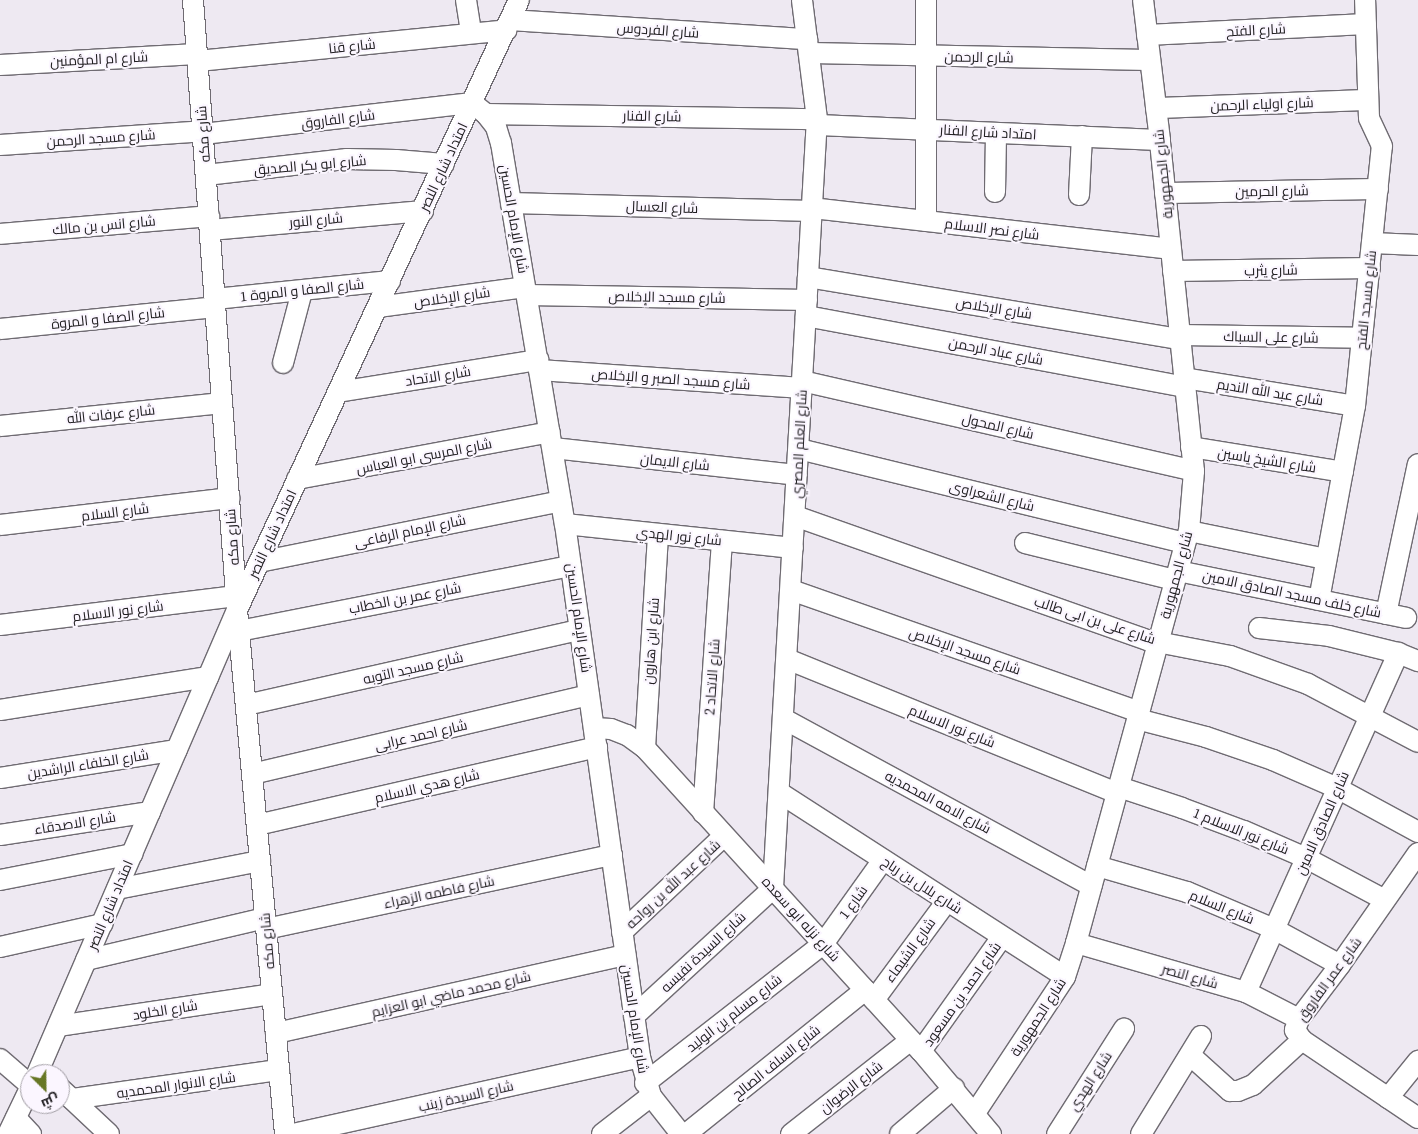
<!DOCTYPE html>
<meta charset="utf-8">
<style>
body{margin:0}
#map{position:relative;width:1418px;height:1134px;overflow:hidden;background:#eee9f2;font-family:"Source Serif 4",Cairo,serif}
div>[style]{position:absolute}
.roads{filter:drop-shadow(1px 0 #6f6b72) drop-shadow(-1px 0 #6f6b72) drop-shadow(0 1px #6f6b72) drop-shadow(0 -1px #6f6b72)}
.minor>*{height:20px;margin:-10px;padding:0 10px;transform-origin:10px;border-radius:10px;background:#fff}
span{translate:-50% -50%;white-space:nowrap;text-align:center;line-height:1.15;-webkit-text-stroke:4px #fbf6ff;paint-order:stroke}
.street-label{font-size:14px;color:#222023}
.north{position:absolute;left:20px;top:1064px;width:50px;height:50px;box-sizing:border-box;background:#fbf6ff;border:1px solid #a4a0a7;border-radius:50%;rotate:157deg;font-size:14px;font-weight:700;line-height:20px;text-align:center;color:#222023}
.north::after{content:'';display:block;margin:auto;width:18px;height:22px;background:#677725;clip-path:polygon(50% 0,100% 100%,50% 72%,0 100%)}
</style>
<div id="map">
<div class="roads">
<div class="minor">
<div style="left:193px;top:0;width:612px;rotate:85.87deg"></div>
<div style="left:237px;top:610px;width:526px;rotate:84.77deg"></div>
<div style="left:466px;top:0;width:33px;rotate:81deg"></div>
<div style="left:926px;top:0;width:221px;rotate:90deg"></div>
<div style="left:510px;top:20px;width:298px;rotate:3.7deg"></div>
<div style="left:1147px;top:35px;width:219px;rotate:-2.9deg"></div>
<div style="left:809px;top:53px;width:341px;rotate:1.2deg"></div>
<div style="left:198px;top:61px;width:310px;rotate:-5.7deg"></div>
<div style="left:0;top:65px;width:197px;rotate:-3.2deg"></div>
<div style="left:1156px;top:108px;width:212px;rotate:-2.2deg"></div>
<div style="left:486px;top:114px;width:331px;rotate:0.9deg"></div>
<div style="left:817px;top:125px;width:343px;rotate:2.5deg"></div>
<div style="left:203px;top:134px;width:271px;rotate:-6.6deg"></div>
<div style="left:472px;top:103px;width:18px;rotate:38deg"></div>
<div style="left:486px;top:114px;width:16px;rotate:52deg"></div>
<div style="left:496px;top:127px;width:17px;rotate:73deg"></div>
<div style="left:501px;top:143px;width:386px;rotate:80.5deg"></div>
<div style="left:565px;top:524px;width:538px;rotate:81.99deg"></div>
<div style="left:640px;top:1057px;width:41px;rotate:74.2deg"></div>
<div style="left:651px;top:1096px;width:48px;rotate:51.7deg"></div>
<div style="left:0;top:145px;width:203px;rotate:-3.9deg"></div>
<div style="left:206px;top:175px;width:142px;rotate:-6.5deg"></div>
<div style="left:347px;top:159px;width:49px;rotate:1.2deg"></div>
<div style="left:396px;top:160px;width:48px;rotate:4.8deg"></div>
<div style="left:995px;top:192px;width:59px;rotate:-89deg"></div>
<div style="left:1165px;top:193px;width:213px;rotate:-1.1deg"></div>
<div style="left:1079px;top:195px;width:59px;rotate:-87.1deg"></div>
<div style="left:511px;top:203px;width:301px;rotate:1.5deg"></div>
<div style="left:812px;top:208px;width:361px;rotate:6.5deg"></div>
<div style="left:210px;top:230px;width:214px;rotate:-5.1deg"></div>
<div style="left:0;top:234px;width:210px;rotate:-4.9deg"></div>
<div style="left:1372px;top:243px;width:46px;rotate:2.5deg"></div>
<div style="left:1173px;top:271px;width:197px;rotate:-0.9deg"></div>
<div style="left:808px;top:277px;width:377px;rotate:9.5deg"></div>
<div style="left:527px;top:295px;width:280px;rotate:1deg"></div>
<div style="left:215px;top:299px;width:176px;rotate:-5.9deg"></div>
<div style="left:378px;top:307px;width:148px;rotate:-7.7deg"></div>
<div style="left:806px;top:316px;width:386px;rotate:10.6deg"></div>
<div style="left:0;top:329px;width:216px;rotate:-5.8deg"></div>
<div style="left:1180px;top:335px;width:182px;rotate:0.9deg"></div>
<div style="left:283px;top:363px;width:74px;rotate:-75.2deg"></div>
<div style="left:539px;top:370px;width:264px;rotate:3.9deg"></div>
<div style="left:1184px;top:378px;width:173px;rotate:9.3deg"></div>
<div style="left:802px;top:381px;width:402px;rotate:12.9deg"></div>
<div style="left:338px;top:392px;width:203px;rotate:-9.1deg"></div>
<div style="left:0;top:426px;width:223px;rotate:-5.9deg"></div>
<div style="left:1191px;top:447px;width:154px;rotate:9.3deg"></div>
<div style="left:553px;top:448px;width:245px;rotate:6.3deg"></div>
<div style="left:799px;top:449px;width:397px;rotate:13.7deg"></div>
<div style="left:297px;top:479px;width:257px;rotate:-10.5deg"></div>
<div style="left:795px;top:516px;width:373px;rotate:19.4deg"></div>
<div style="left:1147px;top:640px;width:85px;rotate:10.9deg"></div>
<div style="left:1230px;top:656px;width:83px;rotate:19.7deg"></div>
<div style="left:1308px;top:684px;width:124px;rotate:27.8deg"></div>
<div style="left:565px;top:524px;width:229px;rotate:6deg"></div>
<div style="left:0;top:525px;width:231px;rotate:-6.7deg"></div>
<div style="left:1189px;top:531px;width:140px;rotate:11.6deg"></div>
<div style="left:1025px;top:543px;width:154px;rotate:13.9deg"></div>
<div style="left:259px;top:562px;width:308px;rotate:-11.4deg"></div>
<div style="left:1178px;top:571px;width:233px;rotate:11.6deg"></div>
<div style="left:791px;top:590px;width:369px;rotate:19.3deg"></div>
<div style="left:1319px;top:600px;width:197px;rotate:-79.5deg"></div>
<div style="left:1355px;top:406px;width:261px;rotate:-84.1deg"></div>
<div style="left:1382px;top:146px;width:31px;rotate:-115deg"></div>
<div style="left:1369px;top:118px;width:118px;rotate:-91.9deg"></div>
<div style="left:1386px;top:614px;width:153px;rotate:-78deg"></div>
<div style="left:0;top:625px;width:238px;rotate:-7deg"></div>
<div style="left:1259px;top:628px;width:70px;rotate:6.5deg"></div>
<div style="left:1329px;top:636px;width:71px;rotate:13.8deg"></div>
<div style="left:1398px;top:653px;width:22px;rotate:22deg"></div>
<div style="left:239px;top:631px;width:338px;rotate:-11.1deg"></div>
<div style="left:787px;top:659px;width:356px;rotate:22.1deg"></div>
<div style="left:246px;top:705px;width:342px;rotate:-12.7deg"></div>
<div style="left:0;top:710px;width:211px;rotate:-9deg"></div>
<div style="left:784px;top:719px;width:350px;rotate:28.5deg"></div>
<div style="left:1137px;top:719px;width:71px;rotate:14.6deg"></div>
<div style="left:1206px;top:737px;width:71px;rotate:18.9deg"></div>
<div style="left:1273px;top:760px;width:70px;rotate:23.6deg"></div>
<div style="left:1337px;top:788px;width:92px;rotate:28.5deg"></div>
<div style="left:594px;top:728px;width:17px;rotate:3deg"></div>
<div style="left:611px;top:729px;width:17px;rotate:21deg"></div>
<div style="left:627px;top:735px;width:22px;rotate:36deg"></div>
<div style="left:645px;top:748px;width:410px;rotate:47.7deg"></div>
<div style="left:921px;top:1051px;width:109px;rotate:49.9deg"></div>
<div style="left:645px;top:748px;width:214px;rotate:-86.5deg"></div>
<div style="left:252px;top:774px;width:346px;rotate:-13.2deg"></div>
<div style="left:0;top:778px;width:179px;rotate:-9deg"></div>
<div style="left:1119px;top:787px;width:66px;rotate:18.4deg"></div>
<div style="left:1182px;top:808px;width:66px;rotate:20.4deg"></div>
<div style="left:1244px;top:831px;width:68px;rotate:23.5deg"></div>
<div style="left:1306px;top:858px;width:89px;rotate:28deg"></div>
<div style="left:780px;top:793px;width:339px;rotate:32.8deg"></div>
<div style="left:703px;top:813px;width:273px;rotate:-86deg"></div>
<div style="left:257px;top:825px;width:349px;rotate:-12.9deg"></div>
<div style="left:0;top:835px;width:152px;rotate:-8.7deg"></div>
<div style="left:1418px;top:853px;width:136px;rotate:124.9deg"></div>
<div style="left:1340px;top:965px;width:68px;rotate:127.2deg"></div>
<div style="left:1299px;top:1019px;width:12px;rotate:110deg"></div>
<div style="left:1295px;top:1030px;width:12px;rotate:55deg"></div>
<div style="left:1302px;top:1040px;width:140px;rotate:33.9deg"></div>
<div style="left:1097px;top:866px;width:94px;rotate:16.1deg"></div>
<div style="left:1187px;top:892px;width:95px;rotate:23deg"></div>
<div style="left:1274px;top:929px;width:75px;rotate:28.6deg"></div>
<div style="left:0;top:880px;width:135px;rotate:-11.1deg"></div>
<div style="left:117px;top:889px;width:146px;rotate:-11.1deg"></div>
<div style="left:266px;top:929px;width:354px;rotate:-12.1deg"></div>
<div style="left:622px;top:932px;width:140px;rotate:-43.3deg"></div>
<div style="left:1076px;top:943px;width:177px;rotate:16.1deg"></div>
<div style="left:1246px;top:992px;width:59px;rotate:27deg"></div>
<div style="left:0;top:947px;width:105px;rotate:-12.7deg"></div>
<div style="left:86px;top:960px;width:184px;rotate:-13.2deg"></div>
<div style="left:1246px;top:992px;width:372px;rotate:-65.8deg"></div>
<div style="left:874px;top:1000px;width:123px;rotate:-53.6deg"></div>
<div style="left:634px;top:1016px;width:189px;rotate:-42.6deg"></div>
<div style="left:773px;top:888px;width:770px;rotate:-86.73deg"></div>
<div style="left:817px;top:119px;width:120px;rotate:-97.2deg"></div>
<div style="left:58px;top:1026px;width:216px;rotate:-8.5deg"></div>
<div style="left:276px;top:1033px;width:358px;rotate:-12.6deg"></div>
<div style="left:921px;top:1051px;width:140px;rotate:-54.6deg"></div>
<div style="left:1190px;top:1055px;width:54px;rotate:42deg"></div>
<div style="left:1230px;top:1091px;width:8px"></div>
<div style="left:1238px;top:1091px;width:16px;rotate:-22deg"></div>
<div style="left:1253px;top:1085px;width:67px;rotate:-42.6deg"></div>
<div style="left:0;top:1059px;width:40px;rotate:41deg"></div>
<div style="left:37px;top:1074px;width:505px;rotate:-66.68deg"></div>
<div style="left:237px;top:610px;width:672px;rotate:-65.19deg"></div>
<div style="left:645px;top:1083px;width:226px;rotate:-38deg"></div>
<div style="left:823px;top:944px;width:103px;rotate:-54.5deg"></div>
<div style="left:60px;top:1088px;width:67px;rotate:43.2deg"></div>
<div style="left:1388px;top:1098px;width:48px;rotate:-51deg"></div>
<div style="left:72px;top:1099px;width:209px;rotate:-8deg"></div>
<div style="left:975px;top:1113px;width:163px;rotate:-56.5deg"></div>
<div style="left:1065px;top:977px;width:36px;rotate:-72deg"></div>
<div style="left:1076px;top:943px;width:427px;rotate:-74.7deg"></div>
<div style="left:1189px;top:531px;width:60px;rotate:-85.2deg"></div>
<div style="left:1194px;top:471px;width:333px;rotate:-95.9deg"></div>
<div style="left:1160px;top:140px;width:141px;rotate:-96.9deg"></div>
<div style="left:16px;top:1118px;width:22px;rotate:47deg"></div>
<div style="left:8px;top:1134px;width:51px;rotate:-64.4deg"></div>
<div style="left:293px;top:1134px;width:355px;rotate:-12.5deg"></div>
<div style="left:602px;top:1134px;width:62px;rotate:-37.8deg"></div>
<div style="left:686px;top:1134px;width:230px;rotate:-38.8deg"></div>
<div style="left:791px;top:1134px;width:152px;rotate:-38.1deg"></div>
<div style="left:900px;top:1134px;width:71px;rotate:-40.4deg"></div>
<div style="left:1057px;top:1134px;width:125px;rotate:-57.5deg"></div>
<div style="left:1141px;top:1134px;width:115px;rotate:-58.5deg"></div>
</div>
</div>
<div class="street-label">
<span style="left:658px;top:30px;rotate:4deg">شارع الفردوس</span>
<span style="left:1256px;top:30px;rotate:-3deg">شارع الفتح</span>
<span style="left:352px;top:46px;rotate:-6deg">شارع قنا</span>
<span style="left:979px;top:57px;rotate:1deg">شارع الرحمن</span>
<span style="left:99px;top:59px;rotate:-3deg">شارع ام المؤمنين</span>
<span style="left:1262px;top:104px;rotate:-2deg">شارع اولياء الرحمن</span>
<span style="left:652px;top:116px;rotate:1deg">شارع الفنار</span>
<span style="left:338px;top:119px;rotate:-7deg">شارع الفاروق</span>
<span style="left:988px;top:132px;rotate:3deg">امتداد شارع الفنار</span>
<span style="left:203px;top:134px;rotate:-94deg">شارع مكه</span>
<span style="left:101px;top:138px;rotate:-4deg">شارع مسجد الرحمن</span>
<span style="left:310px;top:165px;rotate:-5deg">شارع ابو بكر الصديق</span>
<span style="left:443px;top:167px;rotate:-65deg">امتداد شارع النصر</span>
<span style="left:1163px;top:174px;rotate:-96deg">شارع الجمهورية</span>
<span style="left:1272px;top:191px;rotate:-1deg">شارع الحرمين</span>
<span style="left:662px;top:207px;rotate:2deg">شارع العسال</span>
<span style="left:514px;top:219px;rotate:80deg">شارع الإمام الحسين</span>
<span style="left:316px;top:220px;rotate:-5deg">شارع النور</span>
<span style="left:104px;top:225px;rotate:-5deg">شارع انس بن مالك</span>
<span style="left:992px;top:229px;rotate:7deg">شارع نصر الاسلام</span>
<span style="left:1271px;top:270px;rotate:-1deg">شارع يثرب</span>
<span style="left:302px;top:290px;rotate:-6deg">شارع الصفا و المروة 1</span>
<span style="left:452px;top:297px;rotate:-8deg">شارع الإخلاص</span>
<span style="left:667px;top:297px;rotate:1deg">شارع مسجد الإخلاص</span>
<span style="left:1366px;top:300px;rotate:-84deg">شارع مسجد الفتح</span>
<span style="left:994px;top:308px;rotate:9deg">شارع الإخلاص</span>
<span style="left:108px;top:318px;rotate:-6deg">شارع الصفا و المروة</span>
<span style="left:1271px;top:337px;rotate:1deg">شارع على السباك</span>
<span style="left:996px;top:351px;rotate:11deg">شارع عباد الرحمن</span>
<span style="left:438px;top:376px;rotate:-9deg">شارع الاتحاد</span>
<span style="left:671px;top:379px;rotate:4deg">شارع مسجد الصبر و الإخلاص</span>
<span style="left:1270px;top:392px;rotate:9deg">شارع عبد الله النديم</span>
<span style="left:111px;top:414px;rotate:-6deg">شارع عرفات الله</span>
<span style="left:998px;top:426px;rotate:13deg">شارع المحول</span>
<span style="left:799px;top:444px;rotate:-87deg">شارع العلم المصري</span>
<span style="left:424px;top:456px;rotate:-11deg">شارع المرسى ابو العباس</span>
<span style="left:1267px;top:460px;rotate:9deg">شارع الشيخ ياسين</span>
<span style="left:675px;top:462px;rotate:6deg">شارع الايمان</span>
<span style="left:992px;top:496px;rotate:14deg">شارع الشعراوى</span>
<span style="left:115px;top:512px;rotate:-7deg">شارع السلام</span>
<span style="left:410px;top:531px;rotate:-12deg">شارع الإمام الرفاعى</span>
<span style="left:272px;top:534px;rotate:-65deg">امتداد شارع النصر</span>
<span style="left:679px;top:536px;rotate:6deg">شارع نور الهدي</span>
<span style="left:232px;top:537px;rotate:-94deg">شارع مكه</span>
<span style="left:1176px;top:575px;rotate:-75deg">شارع الجمهورية</span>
<span style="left:1292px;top:594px;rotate:12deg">شارع خلف مسجد الصادق الامين</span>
<span style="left:405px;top:598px;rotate:-11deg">شارع عمر بن الخطاب</span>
<span style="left:118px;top:611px;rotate:-7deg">شارع نور الاسلام</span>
<span style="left:579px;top:618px;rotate:82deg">شارع الإمام الحسين</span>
<span style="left:1095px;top:620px;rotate:18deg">شارع على بن ابى طالب</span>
<span style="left:651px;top:641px;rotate:-86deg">شارع ابن هارون</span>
<span style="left:965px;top:651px;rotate:19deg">شارع مسجد الإخلاص</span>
<span style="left:413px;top:668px;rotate:-13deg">شارع مسجد التوبه</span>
<span style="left:712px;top:677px;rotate:-86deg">شارع الاتحاد 2</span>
<span style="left:952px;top:726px;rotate:22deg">شارع نور الاسلام</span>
<span style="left:421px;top:735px;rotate:-13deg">شارع احمد عرابى</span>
<span style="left:88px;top:764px;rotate:-9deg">شارع الخلفاء الراشدين</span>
<span style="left:427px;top:786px;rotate:-13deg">شارع هدي الاسلام</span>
<span style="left:938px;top:802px;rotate:28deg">شارع الامه المحمديه</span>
<span style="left:75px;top:823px;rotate:-9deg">شارع الاصدقاء</span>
<span style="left:1322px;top:823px;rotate:-66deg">شارع الصادق الامين</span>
<span style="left:1241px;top:831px;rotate:22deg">شارع نور الاسلام 1</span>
<span style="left:673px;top:884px;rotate:-43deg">شارع عبد الله بن رواحه</span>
<span style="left:922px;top:885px;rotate:33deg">شارع بلال بن رباح</span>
<span style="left:439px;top:892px;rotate:-12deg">شارع فاطمه الزهراء</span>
<span style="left:853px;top:902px;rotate:-54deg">شارع 1</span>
<span style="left:110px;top:905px;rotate:-67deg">امتداد شارع النصر</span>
<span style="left:1222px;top:907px;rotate:22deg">شارع السلام</span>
<span style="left:801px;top:919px;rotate:48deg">شارع نزله ابو سعده</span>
<span style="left:267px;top:941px;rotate:-95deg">شارع مكه</span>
<span style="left:910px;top:950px;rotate:-54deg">شارع الشيماء</span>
<span style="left:703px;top:952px;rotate:-43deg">شارع السيدة نفيسه</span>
<span style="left:1190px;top:976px;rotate:16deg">شارع النصر</span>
<span style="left:1329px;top:979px;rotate:-54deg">شارع عمر الفاروق</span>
<span style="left:451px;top:994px;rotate:-13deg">شارع محمد ماضي ابو العزايم</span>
<span style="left:962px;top:994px;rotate:-55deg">شارع احمد بن مسعود</span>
<span style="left:165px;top:1010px;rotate:-9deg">شارع الخلود</span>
<span style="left:734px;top:1013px;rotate:-38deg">شارع مسلم بن الوليد</span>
<span style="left:1038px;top:1017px;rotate:-57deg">شارع الجمهورية</span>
<span style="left:635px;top:1019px;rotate:81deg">شارع الإمام الحسين</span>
<span style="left:776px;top:1062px;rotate:-39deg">شارع السلف الصالح</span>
<span style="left:1090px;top:1081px;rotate:-57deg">شارع الهدي</span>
<span style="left:176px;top:1085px;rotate:-8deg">شارع الانوار المحمديه</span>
<span style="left:851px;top:1087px;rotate:-38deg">شارع الرضوان</span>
<span style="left:466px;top:1096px;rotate:-13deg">شارع السيدة زينب</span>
</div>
<div class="north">ش</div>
</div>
